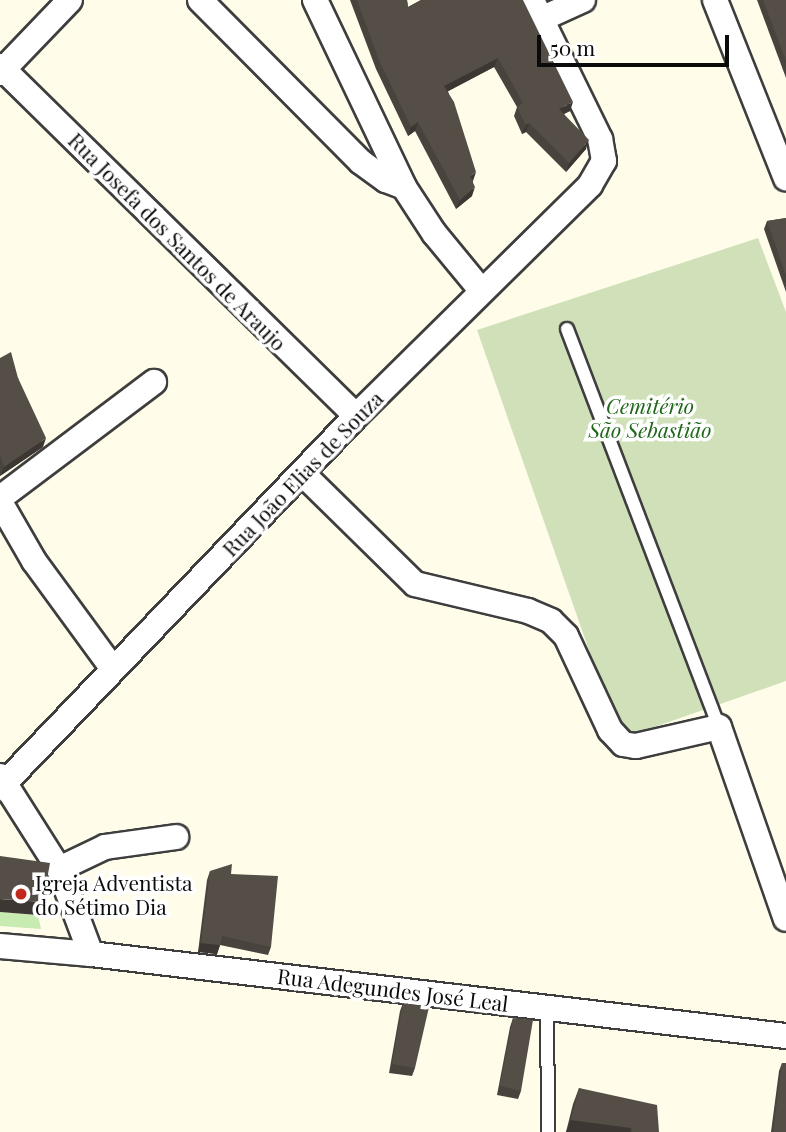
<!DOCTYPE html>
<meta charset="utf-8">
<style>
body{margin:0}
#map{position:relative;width:786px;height:1132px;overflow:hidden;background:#fffdea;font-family:"Playfair Display",serif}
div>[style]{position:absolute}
.green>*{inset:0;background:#c8ebb1}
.cemetery>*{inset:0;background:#d0e1ba}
.roads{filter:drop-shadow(2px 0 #3e3e3e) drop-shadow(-2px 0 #3e3e3e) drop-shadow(0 2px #3e3e3e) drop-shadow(0 -2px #3e3e3e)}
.lane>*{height:12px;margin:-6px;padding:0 6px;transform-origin:6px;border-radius:6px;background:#fff}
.street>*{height:24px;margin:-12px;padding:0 12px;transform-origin:12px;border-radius:12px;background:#fff}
.wall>*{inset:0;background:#49433d}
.shaded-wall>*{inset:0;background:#3c3732}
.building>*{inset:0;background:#554e47}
.dots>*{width:19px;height:19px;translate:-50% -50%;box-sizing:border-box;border:4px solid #fff;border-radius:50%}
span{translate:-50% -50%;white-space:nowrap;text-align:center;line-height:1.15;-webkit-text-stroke:7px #fff;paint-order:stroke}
.street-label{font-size:21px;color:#0b0b0b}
.park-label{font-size:21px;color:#1f6619;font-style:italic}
.poi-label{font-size:21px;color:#0b0b0b}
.left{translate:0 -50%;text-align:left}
.scale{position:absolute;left:537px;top:35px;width:192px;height:32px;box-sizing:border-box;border:4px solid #0b0b0b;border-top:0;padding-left:9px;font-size:21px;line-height:24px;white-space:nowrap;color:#0b0b0b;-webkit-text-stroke:5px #fff;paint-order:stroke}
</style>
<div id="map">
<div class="green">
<div style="clip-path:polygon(0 912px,38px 915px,41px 929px,0 926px)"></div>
</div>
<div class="cemetery">
<div style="clip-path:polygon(758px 238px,786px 312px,786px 681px,620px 739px,477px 330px)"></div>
</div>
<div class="roads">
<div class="lane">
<div style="left:567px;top:329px;width:426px;rotate:69.1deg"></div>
<div style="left:547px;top:1008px;width:124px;rotate:89.5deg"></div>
</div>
<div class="street">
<div style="left:200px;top:0;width:228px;rotate:45.2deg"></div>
<div style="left:361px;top:162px;width:31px;rotate:36deg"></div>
<div style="left:386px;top:180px;width:19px;rotate:21deg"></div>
<div style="left:315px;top:0;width:207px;rotate:64.5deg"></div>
<div style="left:404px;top:187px;width:55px;rotate:56.9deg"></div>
<div style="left:434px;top:233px;width:74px;rotate:50.5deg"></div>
<div style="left:715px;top:0;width:192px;rotate:68.3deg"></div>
<div style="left:541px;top:19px;width:46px;rotate:-24.3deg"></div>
<div style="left:0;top:66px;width:499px;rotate:44.5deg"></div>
<div style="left:0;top:73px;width:101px;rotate:-46.2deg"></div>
<div style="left:302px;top:473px;width:158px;rotate:44.5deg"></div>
<div style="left:415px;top:584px;width:116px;rotate:13.4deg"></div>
<div style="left:528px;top:611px;width:25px;rotate:23deg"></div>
<div style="left:551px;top:621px;width:21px;rotate:45deg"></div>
<div style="left:566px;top:636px;width:104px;rotate:64.9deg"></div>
<div style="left:610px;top:730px;width:19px;rotate:47deg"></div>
<div style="left:623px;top:744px;width:13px;rotate:9deg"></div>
<div style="left:636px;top:746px;width:85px;rotate:-12.9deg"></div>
<div style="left:719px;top:727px;width:203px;rotate:70.8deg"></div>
<div style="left:0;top:498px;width:193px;rotate:-37deg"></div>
<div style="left:0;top:502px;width:68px;rotate:60deg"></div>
<div style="left:34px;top:561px;width:134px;rotate:53.8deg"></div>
<div style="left:0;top:776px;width:110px;rotate:57.6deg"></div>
<div style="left:59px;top:869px;width:91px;rotate:69.4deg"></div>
<div style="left:0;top:788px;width:515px;rotate:-46.26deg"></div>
<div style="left:356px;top:416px;width:329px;rotate:-44.6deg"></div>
<div style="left:590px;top:185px;width:28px;rotate:-60deg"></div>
<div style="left:604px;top:161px;width:22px;rotate:-100deg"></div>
<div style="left:600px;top:139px;width:155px;rotate:-116.1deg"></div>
<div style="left:59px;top:869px;width:51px;rotate:-25.6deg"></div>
<div style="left:105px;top:847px;width:72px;rotate:-8deg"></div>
<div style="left:0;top:946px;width:91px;rotate:5deg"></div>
<div style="left:91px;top:954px;width:700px;rotate:6.73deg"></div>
</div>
</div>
<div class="wall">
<div style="clip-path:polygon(350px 0,407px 0,408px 7px,421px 0,570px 111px,564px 114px,586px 149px,566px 172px,526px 132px,522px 134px,514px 116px,517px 107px,494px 67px,448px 91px,473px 181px,472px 196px,456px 209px,415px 131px,408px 136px,376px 69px)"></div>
<div style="clip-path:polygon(757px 0,786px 0,786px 78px)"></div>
<div style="clip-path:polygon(786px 218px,786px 292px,764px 229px,767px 221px)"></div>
<div style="clip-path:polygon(0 358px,18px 378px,43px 447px,0 476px)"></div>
<div style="clip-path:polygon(210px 871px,231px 874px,271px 947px,268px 955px,220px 945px,217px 954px,198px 952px,207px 880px)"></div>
<div style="clip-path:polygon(403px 1003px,415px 1068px,412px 1076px,389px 1073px,400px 1011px)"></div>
<div style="clip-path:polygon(513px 1018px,521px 1091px,518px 1099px,497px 1095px,510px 1027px)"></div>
<div style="clip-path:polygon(782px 1063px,786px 1132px,771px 1132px,779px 1071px)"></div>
<div style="clip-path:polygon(579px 1088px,659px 1132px,566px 1132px,573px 1104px)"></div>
</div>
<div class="shaded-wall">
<div style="clip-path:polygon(498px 58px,494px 67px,441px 95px,444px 86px)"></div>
<div style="clip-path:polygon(573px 102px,570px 111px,555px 118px,559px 109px)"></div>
<div style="clip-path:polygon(418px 122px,415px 131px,408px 136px,411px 127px)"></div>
<div style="clip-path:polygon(529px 123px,526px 132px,522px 134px,526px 125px)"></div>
<div style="clip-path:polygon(589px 140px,586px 149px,566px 172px,569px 163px)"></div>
<div style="clip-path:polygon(476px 172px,473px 181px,470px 176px)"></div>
<div style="clip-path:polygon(475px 187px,472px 196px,456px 209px,460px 200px)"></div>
<div style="clip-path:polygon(46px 438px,43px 447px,0 476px,4px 467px)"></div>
<div style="clip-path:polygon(0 899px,43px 902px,38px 915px,0 912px)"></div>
<div style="clip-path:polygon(201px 943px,220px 945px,217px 954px,198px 952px)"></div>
<div style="clip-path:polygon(571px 1120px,631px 1128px,630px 1132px,566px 1132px)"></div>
</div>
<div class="building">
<div style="clip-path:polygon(357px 0,407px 0,408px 7px,421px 0,523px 0,573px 102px,559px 109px,589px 140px,569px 163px,529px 123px,526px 125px,517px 107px,523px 103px,498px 58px,444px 86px,454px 102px,476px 172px,470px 176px,475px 187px,460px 200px,418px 122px,411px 127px,379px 60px)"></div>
<div style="clip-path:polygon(763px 0,786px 0,786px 61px)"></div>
<div style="clip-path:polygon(786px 218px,786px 275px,767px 221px)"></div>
<div style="clip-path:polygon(11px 352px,18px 378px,46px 438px,4px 467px,0 455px,0 358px)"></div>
<div style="clip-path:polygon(0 856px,50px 863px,43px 902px,0 899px)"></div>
<div style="clip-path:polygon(232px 864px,231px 874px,278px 876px,271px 947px,222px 936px,220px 945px,201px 943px,210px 871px)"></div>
<div style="clip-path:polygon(403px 1003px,429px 1007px,415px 1068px,392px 1064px)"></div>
<div style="clip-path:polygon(513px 1018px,533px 1020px,521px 1091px,500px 1086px)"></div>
<div style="clip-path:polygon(782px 1063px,786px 1063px,786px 1132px,773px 1132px)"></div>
<div style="clip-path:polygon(579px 1088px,657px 1105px,659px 1132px,632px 1132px,631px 1128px,571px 1120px)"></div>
</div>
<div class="dots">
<div style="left:21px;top:894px;background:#c3281c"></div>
</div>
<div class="street-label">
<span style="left:178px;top:241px;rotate:45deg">Rua Josefa dos Santos de Araujo</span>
<span style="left:302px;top:473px;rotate:-46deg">Rua João Elias de Souza</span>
<span style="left:393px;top:989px;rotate:7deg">Rua Adegundes José Leal</span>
</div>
<div class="park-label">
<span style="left:650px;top:417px">Cemitério<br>São Sebastião</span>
</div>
<div class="poi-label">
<span class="left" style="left:35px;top:894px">Igreja Adventista<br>do Sétimo Dia</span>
</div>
<div class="scale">50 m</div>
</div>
